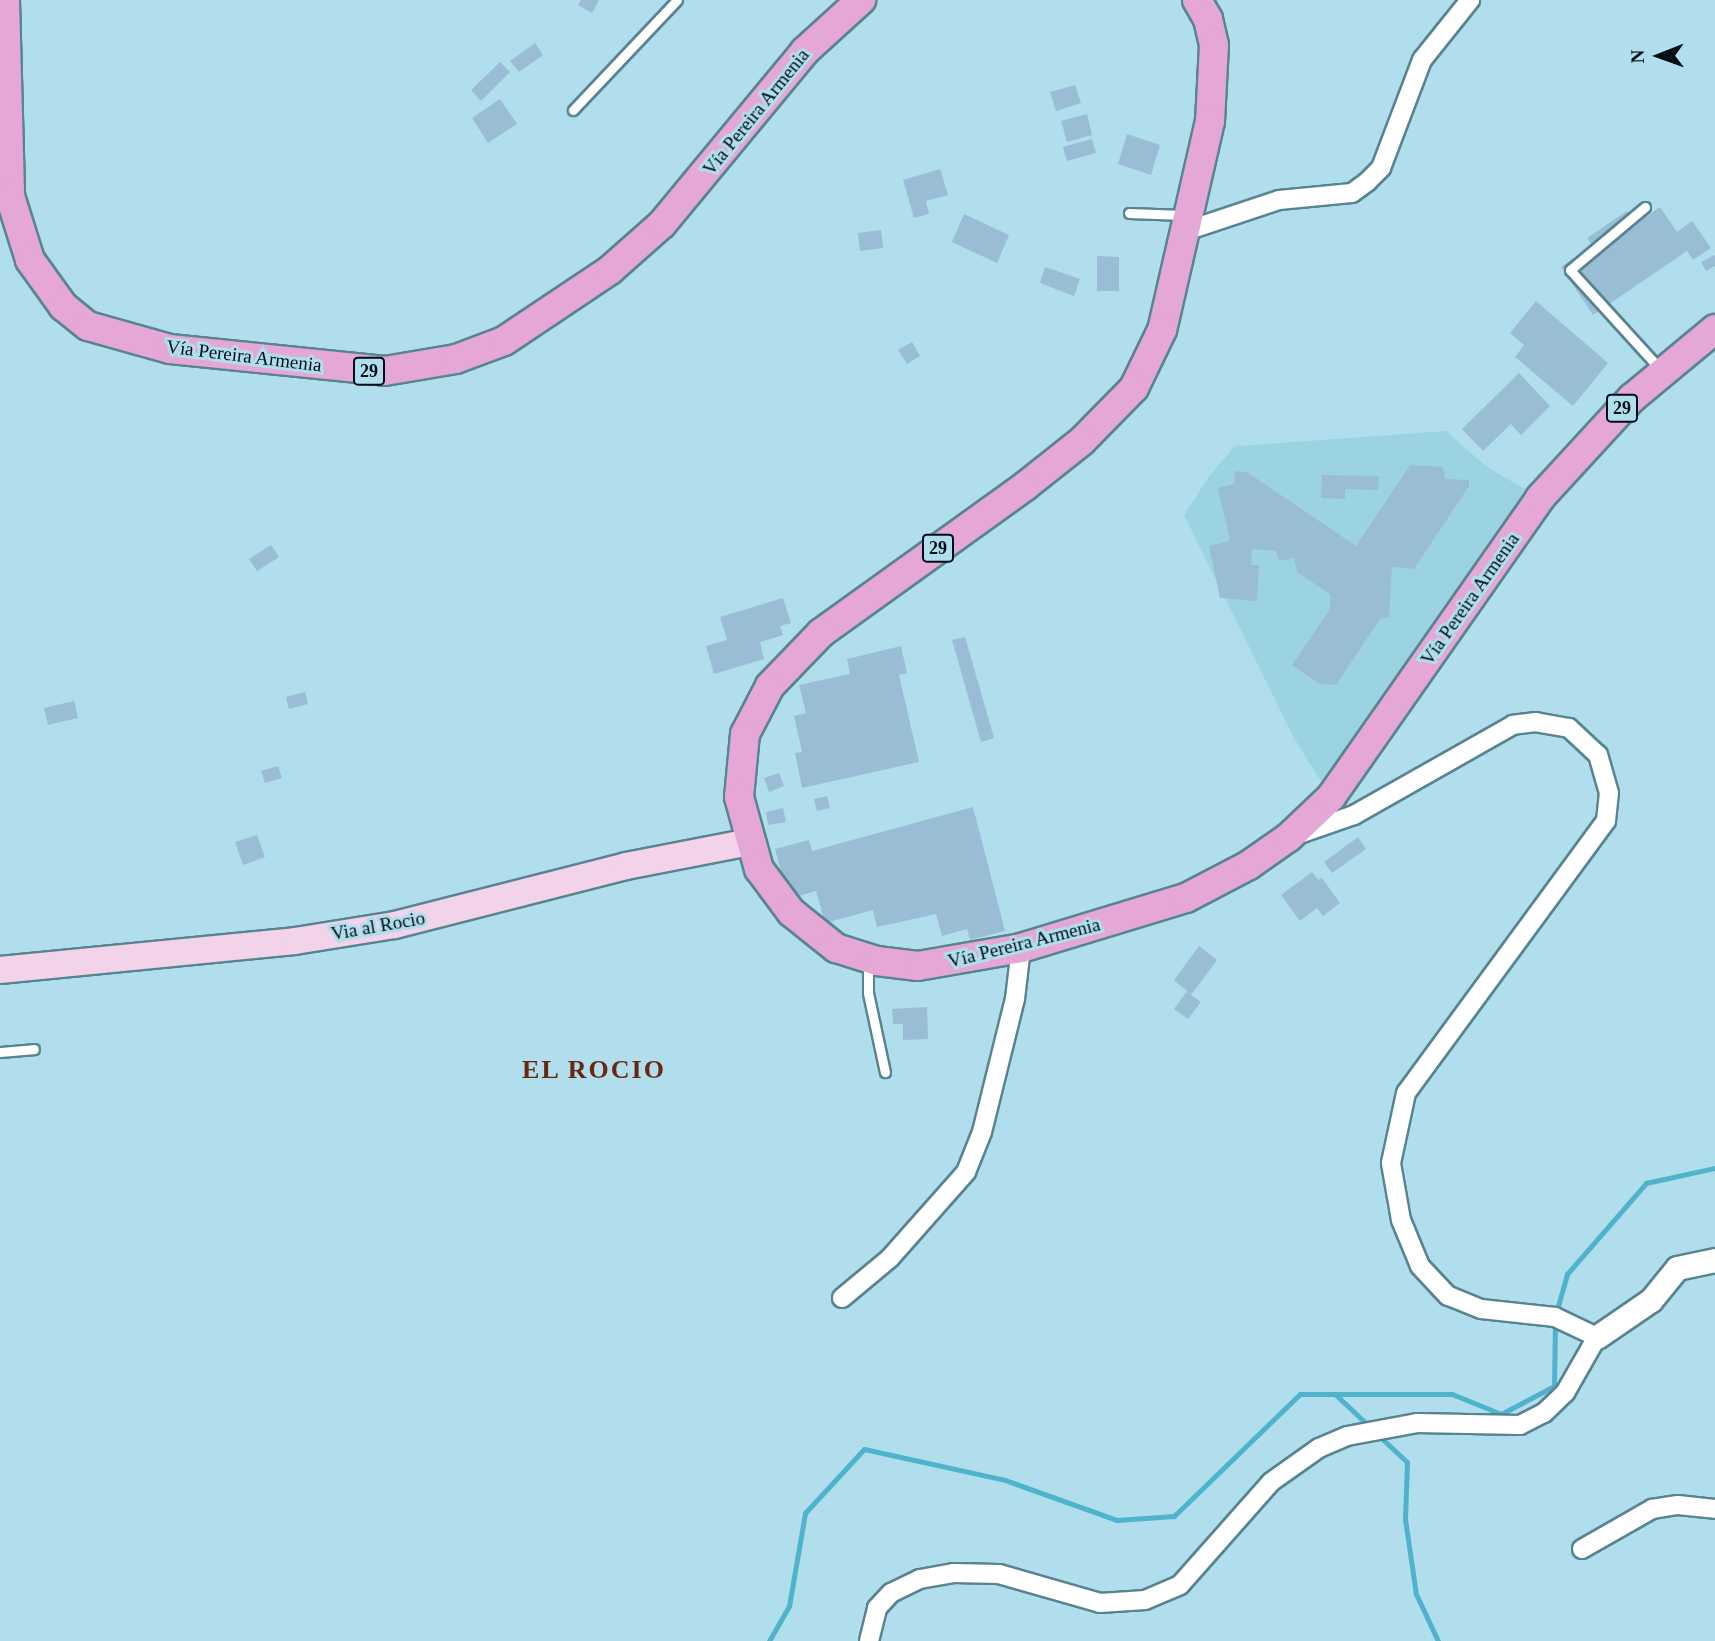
<!DOCTYPE html>
<meta charset="utf-8">
<style>
body{margin:0}
#map{position:relative;width:1715px;height:1641px;overflow:hidden;background:#b0deec;font-family:"Times New Roman",serif}
div>[style]{position:absolute}
.built>*{inset:0;background:#9cd3e3}
.stream>*{height:5px;margin:-2.5px;padding:0 2.5px;transform-origin:2.5px;border-radius:2.5px;background:#4fb3ce}
.building>*{inset:0;background:#99bdd5}
.roads{filter:drop-shadow(2px 0 #588490) drop-shadow(-2px 0 #588490) drop-shadow(0 2px #588490) drop-shadow(0 -2px #588490)}
.service>*{height:9px;margin:-4.5px;padding:0 4.5px;transform-origin:4.5px;border-radius:4.5px;background:#fff}
.minor>*{height:18px;margin:-9px;padding:0 9px;transform-origin:9px;border-radius:9px;background:#fff}
.tertiary>*{height:23px;margin:-11.5px;padding:0 11.5px;transform-origin:11.5px;border-radius:11.5px;background:#fff}
.secondary>*{height:26px;margin:-13px;padding:0 13px;transform-origin:13px;border-radius:13px;background:#f2d3ea}
.primary>*{height:28px;margin:-14px;padding:0 14px;transform-origin:14px;border-radius:14px;background:#e5a7d5}
span{translate:-50% -50%;white-space:nowrap;text-align:center;line-height:1.15;-webkit-text-stroke:6px #b0deec;paint-order:stroke}
.shield-label span{padding:2px 5px;background:#b0deec;border:2px solid;border-radius:5px;-webkit-text-stroke-width:0}
.shield-label{font-size:18px;color:#010e13;font-weight:700}
.street-label{font-size:19px;color:#010e13}
.district-label{font-size:26px;color:#692712;font-weight:700;letter-spacing:2px}
.north{position:absolute;left:1624px;top:21px;width:70px;height:70px;-webkit-text-stroke:5px #b0deec;paint-order:stroke;rotate:269deg;font-size:19px;font-weight:700;line-height:28px;text-align:center;color:#010e13}
.north::after{content:'';display:block;margin:auto;width:24px;height:32px;background:#010e13;clip-path:polygon(50% 0,100% 100%,50% 72%,0 100%)}
</style>
<div id="map">
<div class="built">
<div style="clip-path:polygon(1446px 431px,1487px 467px,1540px 498px,1331px 797px,1294px 738px,1184px 515px,1210px 475px,1234px 447px,1241px 443px,1238px 446px)"></div>
</div>
<div class="stream">
<div style="left:1556px;top:1313px;width:41px;rotate:-74.2deg"></div>
<div style="left:1567px;top:1274px;width:121px;rotate:-49deg"></div>
<div style="left:1646px;top:1183px;width:71px;rotate:-12.3deg"></div>
<div style="left:1335px;top:1394px;width:50px;rotate:43.4deg"></div>
<div style="left:1378px;top:1435px;width:40px;rotate:43deg"></div>
<div style="left:1407px;top:1462px;width:57px;rotate:92deg"></div>
<div style="left:1405px;top:1519px;width:76px;rotate:81.7deg"></div>
<div style="left:1416px;top:1594px;width:52px;rotate:64.9deg"></div>
<div style="left:769px;top:1641px;width:40px;rotate:-60.3deg"></div>
<div style="left:789px;top:1606px;width:94px;rotate:-80.2deg"></div>
<div style="left:805px;top:1513px;width:87px;rotate:-47.3deg"></div>
<div style="left:864px;top:1449px;width:144px;rotate:12.4deg"></div>
<div style="left:1005px;top:1480px;width:119px;rotate:19.7deg"></div>
<div style="left:1117px;top:1520px;width:57px;rotate:-4deg"></div>
<div style="left:1174px;top:1516px;width:175px;rotate:-44.1deg"></div>
<div style="left:1300px;top:1394px;width:152px"></div>
<div style="left:1452px;top:1394px;width:53px;rotate:22.2deg"></div>
<div style="left:1501px;top:1414px;width:60px;rotate:-27.8deg"></div>
<div style="left:1554px;top:1386px;width:63px;rotate:-89.1deg"></div>
</div>
<div class="building">
<div style="clip-path:polygon(581px 0,599px 0,592px 13px,578px 5px)"></div>
<div style="clip-path:polygon(535px 43px,543px 55px,519px 72px,510px 61px)"></div>
<div style="clip-path:polygon(500px 62px,510px 72px,481px 101px,471px 90px)"></div>
<div style="clip-path:polygon(1075px 85px,1081px 103px,1056px 111px,1050px 92px)"></div>
<div style="clip-path:polygon(500px 99px,517px 124px,488px 143px,472px 118px)"></div>
<div style="clip-path:polygon(1087px 114px,1092px 135px,1067px 142px,1061px 121px)"></div>
<div style="clip-path:polygon(1127px 134px,1160px 145px,1151px 175px,1118px 164px)"></div>
<div style="clip-path:polygon(1092px 139px,1096px 153px,1067px 161px,1063px 147px)"></div>
<div style="clip-path:polygon(940px 169px,948px 195px,926px 201px,929px 214px,914px 218px,903px 180px)"></div>
<div style="clip-path:polygon(1660px 207px,1677px 232px,1692px 221px,1711px 248px,1693px 260px,1687px 251px,1593px 315px,1561px 267px,1592px 245px,1587px 238px,1627px 211px,1636px 224px)"></div>
<div style="clip-path:polygon(964px 214px,1009px 235px,997px 263px,952px 242px)"></div>
<div style="clip-path:polygon(881px 230px,883px 248px,860px 251px,858px 233px)"></div>
<div style="clip-path:polygon(1715px 255px,1715px 266px,1706px 271px,1701px 262px)"></div>
<div style="clip-path:polygon(1097px 256px,1119px 257px,1119px 291px,1097px 291px)"></div>
<div style="clip-path:polygon(1045px 267px,1080px 279px,1074px 296px,1040px 283px)"></div>
<div style="clip-path:polygon(1536px 301px,1608px 363px,1573px 406px,1515px 357px,1524px 345px,1510px 333px)"></div>
<div style="clip-path:polygon(912px 342px,920px 356px,907px 364px,898px 350px)"></div>
<div style="clip-path:polygon(1519px 373px,1550px 406px,1521px 435px,1511px 424px,1483px 451px,1462px 429px)"></div>
<div style="clip-path:polygon(1410px 465px,1443px 467px,1445px 479px,1469px 480px,1469px 486px,1414px 569px,1392px 567px,1389px 617px,1380px 619px,1336px 685px,1320px 684px,1292px 665px,1330px 609px,1330px 594px,1297px 572px,1294px 558px,1279px 561px,1276px 551px,1252px 549px,1251px 565px,1259px 565px,1257px 601px,1220px 598px,1209px 546px,1230px 541px,1218px 488px,1234px 484px,1235px 471px,1247px 472px,1356px 546px)"></div>
<div style="clip-path:polygon(1322px 475px,1379px 476px,1378px 490px,1345px 489px,1345px 499px,1321px 498px)"></div>
<div style="clip-path:polygon(271px 545px,279px 557px,257px 571px,249px 559px)"></div>
<div style="clip-path:polygon(783px 598px,791px 623px,780px 626px,783px 635px,760px 642px,764px 659px,714px 674px,706px 646px,727px 640px,720px 617px)"></div>
<div style="clip-path:polygon(965px 637px,994px 738px,981px 742px,952px 640px)"></div>
<div style="clip-path:polygon(901px 646px,907px 673px,899px 675px,919px 762px,802px 788px,795px 753px,802px 752px,794px 716px,806px 713px,799px 685px,850px 674px,847px 659px)"></div>
<div style="clip-path:polygon(305px 692px,308px 704px,289px 709px,286px 697px)"></div>
<div style="clip-path:polygon(74px 701px,78px 718px,48px 725px,44px 708px)"></div>
<div style="clip-path:polygon(278px 766px,282px 778px,265px 783px,261px 771px)"></div>
<div style="clip-path:polygon(779px 773px,784px 786px,769px 792px,764px 778px)"></div>
<div style="clip-path:polygon(827px 796px,830px 808px,817px 811px,814px 799px)"></div>
<div style="clip-path:polygon(973px 807px,1005px 931px,970px 940px,967px 929px,942px 936px,936px 914px,877px 927px,873px 910px,825px 923px,816px 891px,788px 899px,775px 849px,809px 840px,812px 851px)"></div>
<div style="clip-path:polygon(783px 808px,786px 822px,768px 825px,766px 812px)"></div>
<div style="clip-path:polygon(257px 835px,265px 857px,243px 865px,235px 842px)"></div>
<div style="clip-path:polygon(1358px 837px,1366px 849px,1332px 873px,1324px 862px)"></div>
<div style="clip-path:polygon(1312px 872px,1318px 880px,1322px 878px,1340px 903px,1323px 916px,1317px 908px,1300px 921px,1281px 895px)"></div>
<div style="clip-path:polygon(1199px 946px,1217px 960px,1191px 995px,1201px 1002px,1188px 1019px,1174px 1009px,1187px 991px,1174px 980px)"></div>
<div style="clip-path:polygon(927px 1007px,928px 1039px,903px 1040px,903px 1024px,893px 1024px,892px 1009px)"></div>
</div>
<div class="roads">
<div class="service">
<div style="left:573px;top:110px;width:151px;rotate:-46.6deg"></div>
<div style="left:1645px;top:207px;width:98px;rotate:140deg"></div>
<div style="left:1570px;top:270px;width:135px;rotate:47.7deg"></div>
<div style="left:1129px;top:213px;width:55px;rotate:2.1deg"></div>
<div style="left:868px;top:963px;width:30px;rotate:90deg"></div>
<div style="left:868px;top:993px;width:81px;rotate:77.9deg"></div>
<div style="left:0;top:1052px;width:34px;rotate:-5deg"></div>
</div>
<div class="minor">
<div style="left:1186px;top:231px;width:98px;rotate:-18.4deg"></div>
<div style="left:1279px;top:200px;width:73px;rotate:-5.5deg"></div>
<div style="left:1352px;top:193px;width:19px;rotate:-36deg"></div>
<div style="left:1367px;top:182px;width:20px;rotate:-45deg"></div>
<div style="left:1381px;top:168px;width:116px;rotate:-69.2deg"></div>
<div style="left:1422px;top:60px;width:77px;rotate:-51.3deg"></div>
<div style="left:842px;top:1298px;width:62px;rotate:-39.8deg"></div>
<div style="left:890px;top:1258px;width:115px;rotate:-48.5deg"></div>
<div style="left:966px;top:1172px;width:43px;rotate:-68.2deg"></div>
<div style="left:982px;top:1132px;width:137px;rotate:-76.1deg"></div>
<div style="left:1015px;top:999px;width:51px;rotate:-83.3deg"></div>
<div style="left:1582px;top:1549px;width:81px;rotate:-29.7deg"></div>
<div style="left:1652px;top:1509px;width:26px;rotate:-9deg"></div>
<div style="left:1678px;top:1505px;width:37px;rotate:6deg"></div>
<div style="left:869px;top:1641px;width:34px;rotate:-76deg"></div>
<div style="left:877px;top:1608px;width:21px;rotate:-47deg"></div>
<div style="left:891px;top:1593px;width:32px;rotate:-26deg"></div>
<div style="left:920px;top:1579px;width:35px;rotate:-10deg"></div>
<div style="left:954px;top:1573px;width:45px;rotate:1.3deg"></div>
<div style="left:999px;top:1574px;width:105px;rotate:16deg"></div>
<div style="left:1100px;top:1603px;width:45px;rotate:-3.8deg"></div>
<div style="left:1145px;top:1600px;width:38px;rotate:-23deg"></div>
<div style="left:1180px;top:1585px;width:137px;rotate:-48.5deg"></div>
<div style="left:1271px;top:1482px;width:59px;rotate:-35.3deg"></div>
<div style="left:1319px;top:1448px;width:30px;rotate:-23deg"></div>
<div style="left:1347px;top:1436px;width:71px;rotate:-10.5deg"></div>
<div style="left:1417px;top:1423px;width:103px;rotate:1.1deg"></div>
<div style="left:1520px;top:1425px;width:27px;rotate:-27deg"></div>
<div style="left:1544px;top:1413px;width:29px;rotate:-44deg"></div>
<div style="left:1565px;top:1393px;width:64px;rotate:-60.3deg"></div>
<div style="left:1597px;top:1337px;width:47px;rotate:-154.5deg"></div>
<div style="left:1555px;top:1317px;width:74px;rotate:-173.8deg"></div>
<div style="left:1481px;top:1309px;width:35px;rotate:-158deg"></div>
<div style="left:1448px;top:1296px;width:41px;rotate:-133deg"></div>
<div style="left:1420px;top:1266px;width:50px;rotate:-112.4deg"></div>
<div style="left:1401px;top:1220px;width:58px;rotate:-100deg"></div>
<div style="left:1391px;top:1163px;width:72px;rotate:-77.9deg"></div>
<div style="left:1406px;top:1093px;width:338px;rotate:-53.7deg"></div>
<div style="left:1606px;top:821px;width:28px;rotate:-84deg"></div>
<div style="left:1609px;top:793px;width:40px;rotate:-106deg"></div>
<div style="left:1598px;top:755px;width:40px;rotate:-137deg"></div>
<div style="left:1569px;top:728px;width:34px;rotate:-170deg"></div>
<div style="left:1536px;top:722px;width:23px;rotate:173deg"></div>
<div style="left:1513px;top:725px;width:183px;rotate:150.5deg"></div>
<div style="left:1354px;top:815px;width:58px;rotate:160.9deg"></div>
</div>
<div class="tertiary">
<div style="left:1597px;top:1337px;width:65px;rotate:-34.4deg"></div>
<div style="left:1651px;top:1300px;width:41px;rotate:-50.9deg"></div>
<div style="left:1677px;top:1268px;width:39px;rotate:-12deg"></div>
</div>
<div class="secondary">
<div style="left:0;top:970px;width:296px;rotate:-5.6deg"></div>
<div style="left:295px;top:941px;width:101px;rotate:-9.1deg"></div>
<div style="left:395px;top:925px;width:238px;rotate:-14.3deg"></div>
<div style="left:626px;top:866px;width:125px;rotate:-11deg"></div>
</div>
<div class="primary">
<div style="left:5px;top:0;width:196px;rotate:88.5deg"></div>
<div style="left:10px;top:196px;width:67px;rotate:72.6deg"></div>
<div style="left:30px;top:260px;width:57px;rotate:54.3deg"></div>
<div style="left:63px;top:306px;width:32px;rotate:39deg"></div>
<div style="left:88px;top:326px;width:85px;rotate:15.7deg"></div>
<div style="left:170px;top:349px;width:216px;rotate:5.8deg"></div>
<div style="left:385px;top:371px;width:72px;rotate:-9.6deg"></div>
<div style="left:456px;top:359px;width:51px;rotate:-20.6deg"></div>
<div style="left:504px;top:341px;width:128px;rotate:-33.8deg"></div>
<div style="left:610px;top:270px;width:69px;rotate:-41.5deg"></div>
<div style="left:662px;top:224px;width:224px;rotate:-50.4deg"></div>
<div style="left:805px;top:51px;width:76px;rotate:-42.3deg"></div>
<div style="left:1197px;top:0;width:22px;rotate:60deg"></div>
<div style="left:1208px;top:19px;width:27px;rotate:77deg"></div>
<div style="left:1214px;top:45px;width:76px;rotate:93deg"></div>
<div style="left:1210px;top:121px;width:214px;rotate:102.9deg"></div>
<div style="left:1162px;top:330px;width:64px;rotate:115.8deg"></div>
<div style="left:1134px;top:388px;width:74px;rotate:134.5deg"></div>
<div style="left:1082px;top:441px;width:74px;rotate:141.6deg"></div>
<div style="left:1024px;top:487px;width:250px;rotate:144.3deg"></div>
<div style="left:821px;top:633px;width:74px;rotate:133.9deg"></div>
<div style="left:770px;top:686px;width:54px;rotate:117.5deg"></div>
<div style="left:745px;top:734px;width:63px;rotate:95.4deg"></div>
<div style="left:739px;top:797px;width:75px;rotate:74.5deg"></div>
<div style="left:759px;top:869px;width:54px;rotate:53.3deg"></div>
<div style="left:791px;top:912px;width:58px;rotate:38.7deg"></div>
<div style="left:836px;top:948px;width:43px;rotate:17.6deg"></div>
<div style="left:877px;top:961px;width:41px;rotate:7deg"></div>
<div style="left:918px;top:966px;width:105px;rotate:-9.9deg"></div>
<div style="left:1021px;top:948px;width:172px;rotate:-16.9deg"></div>
<div style="left:1186px;top:898px;width:71px;rotate:-27.6deg"></div>
<div style="left:1249px;top:865px;width:49px;rotate:-35deg"></div>
<div style="left:1289px;top:837px;width:58px;rotate:-43.6deg"></div>
<div style="left:1331px;top:797px;width:365px;rotate:-55deg"></div>
<div style="left:1540px;top:498px;width:136px;rotate:-47.4deg"></div>
<div style="left:1632px;top:398px;width:108px;rotate:-39.7deg"></div>
</div>
</div>
<div class="shield-label">
<span style="left:369px;top:371px">29</span>
<span style="left:1622px;top:408px">29</span>
<span style="left:938px;top:548px">29</span>
</div>
<div class="street-label">
<span style="left:756px;top:112px;rotate:-51deg">Vía Pereira Armenia</span>
<span style="left:244px;top:356px;rotate:7deg">Vía Pereira Armenia</span>
<span style="left:1470px;top:599px;rotate:-55deg">Vía Pereira Armenia</span>
<span style="left:378px;top:926px;rotate:-10deg">Via al Rocio</span>
<span style="left:1024px;top:943px;rotate:-14deg">Vía Pereira Armenia</span>
</div>
<div class="district-label">
<span style="left:594px;top:1070px">EL ROCIO</span>
</div>
<div class="north">N</div>
</div>
